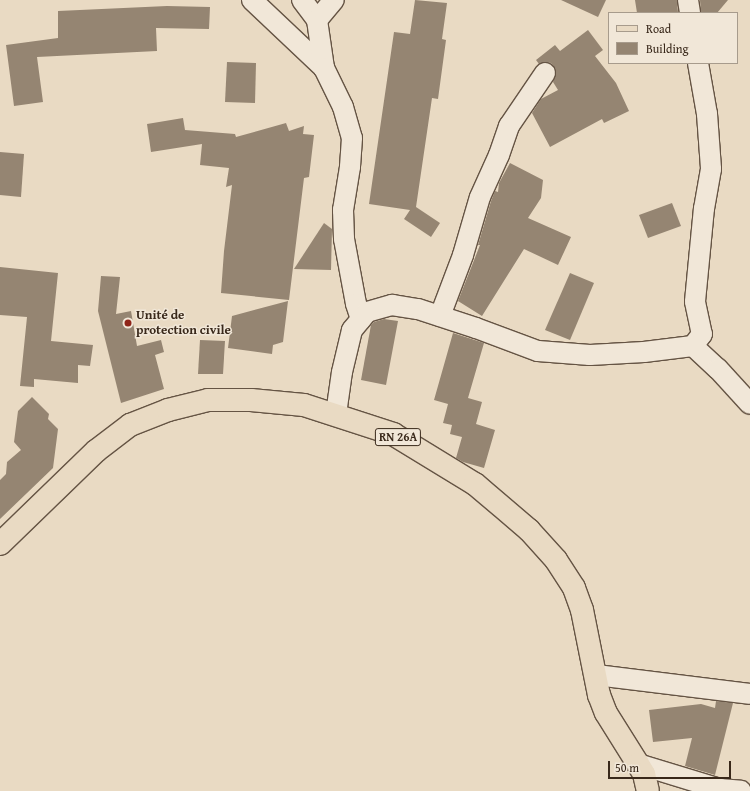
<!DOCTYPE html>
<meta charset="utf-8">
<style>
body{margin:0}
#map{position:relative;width:750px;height:791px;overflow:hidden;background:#e9dac3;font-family:"Gentium Book Plus",serif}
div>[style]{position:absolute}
.building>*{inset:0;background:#958572}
.roads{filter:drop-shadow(1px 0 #655444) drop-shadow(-1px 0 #655444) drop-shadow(0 1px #655444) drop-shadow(0 -1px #655444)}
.minor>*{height:20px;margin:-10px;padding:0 10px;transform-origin:10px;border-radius:10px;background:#f1e7d8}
.primary>*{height:22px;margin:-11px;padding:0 11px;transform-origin:11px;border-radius:11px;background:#e9dac3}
.dots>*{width:11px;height:11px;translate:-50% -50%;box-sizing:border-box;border:2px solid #f1e7d8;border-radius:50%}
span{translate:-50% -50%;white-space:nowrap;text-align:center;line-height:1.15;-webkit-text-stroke:3px #f1e7d8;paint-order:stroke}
.shield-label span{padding:1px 3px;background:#f1e7d8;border:1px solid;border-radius:3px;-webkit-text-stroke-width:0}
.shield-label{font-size:12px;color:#39281a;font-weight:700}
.poi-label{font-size:13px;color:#39281a;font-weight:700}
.left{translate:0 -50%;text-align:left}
.legend{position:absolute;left:608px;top:12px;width:130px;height:52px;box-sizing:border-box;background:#f1e7d8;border:1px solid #a79b8c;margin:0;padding:5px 7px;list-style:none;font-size:12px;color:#39281a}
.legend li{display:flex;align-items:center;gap:8px;height:20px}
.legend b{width:20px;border:1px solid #a79b8c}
.scale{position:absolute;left:608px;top:761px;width:123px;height:18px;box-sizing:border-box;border:2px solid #39281a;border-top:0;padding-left:5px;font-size:12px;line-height:14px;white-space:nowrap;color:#39281a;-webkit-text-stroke:3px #f1e7d8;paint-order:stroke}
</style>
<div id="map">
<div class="building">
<div style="clip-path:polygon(415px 0,447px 3px,442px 39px,446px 40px,438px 99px,432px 98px,416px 207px,440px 223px,431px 237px,404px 219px,410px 210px,369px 204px,394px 32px,410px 34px)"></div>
<div style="clip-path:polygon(561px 0,606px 0,598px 17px)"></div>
<div style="clip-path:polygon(635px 0,677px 0,678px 13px,637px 13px)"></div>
<div style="clip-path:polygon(700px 0,728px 0,717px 13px,701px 13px)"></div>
<div style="clip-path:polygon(167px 6px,210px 7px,209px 29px,156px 28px,157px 51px,37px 57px,43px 102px,14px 106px,6px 45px,58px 38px,58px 11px)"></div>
<div style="clip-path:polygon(588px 30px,603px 50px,595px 56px,616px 83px,629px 111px,604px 123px,602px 119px,550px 147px,532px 113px,541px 99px,558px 90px,553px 82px,556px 73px,555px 68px,551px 63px,545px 62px,539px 64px,536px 60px,555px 45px,560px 51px)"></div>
<div style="clip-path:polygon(227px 62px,256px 63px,255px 103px,225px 102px)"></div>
<div style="clip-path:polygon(183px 118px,185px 130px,235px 134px,236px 137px,286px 123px,289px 131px,304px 126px,303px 134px,314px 135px,309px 177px,304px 178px,289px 300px,221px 293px,224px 251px,232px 185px,226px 187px,229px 168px,200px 165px,202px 144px,151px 152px,147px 124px)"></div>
<div style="clip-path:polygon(0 152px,24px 154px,21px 197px,0 195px)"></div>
<div style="clip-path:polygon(510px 163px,543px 180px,541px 198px,528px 218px,571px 237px,558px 265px,524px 249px,482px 316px,458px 301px,480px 245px,478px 245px,491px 201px,495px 191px,498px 192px,499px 183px)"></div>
<div style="clip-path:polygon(672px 203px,681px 226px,648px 238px,639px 215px)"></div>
<div style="clip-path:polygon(324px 223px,332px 229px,331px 270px,294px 269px)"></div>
<div style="clip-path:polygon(0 267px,58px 273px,51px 341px,93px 345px,90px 366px,78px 365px,78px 383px,34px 379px,34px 387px,20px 386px,27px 317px,0 315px)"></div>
<div style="clip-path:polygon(570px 273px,594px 283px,570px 340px,545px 330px)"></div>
<div style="clip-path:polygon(101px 276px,120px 277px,116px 314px,131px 311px,137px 346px,161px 340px,164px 352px,155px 355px,164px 389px,121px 403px,98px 311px)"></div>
<div style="clip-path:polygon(288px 301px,283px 342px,273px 345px,272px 354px,228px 348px,232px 316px)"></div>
<div style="clip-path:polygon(384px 319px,398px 321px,386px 385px,361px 380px,371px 325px,374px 322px)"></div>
<div style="clip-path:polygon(453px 333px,484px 343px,468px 398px,482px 402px,476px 424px,495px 430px,484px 468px,463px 462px,456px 458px,462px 437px,450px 434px,452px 425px,443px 423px,448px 404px,434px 400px)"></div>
<div style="clip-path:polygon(200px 340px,225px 341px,223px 374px,198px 374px)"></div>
<div style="clip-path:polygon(32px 397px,49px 414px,48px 419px,58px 429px,53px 468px,0 519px,0 480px,6px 474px,7px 462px,21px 450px,14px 442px,18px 411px)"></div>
<div style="clip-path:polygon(716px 701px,733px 703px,715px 775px,685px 766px,692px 738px,653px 742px,649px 710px,701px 704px,715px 708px)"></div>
</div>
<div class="roads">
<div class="minor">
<div style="left:252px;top:0;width:99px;rotate:43.4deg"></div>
<div style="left:302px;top:0;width:25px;rotate:53deg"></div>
<div style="left:317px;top:20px;width:49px;rotate:81.7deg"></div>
<div style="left:324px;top:68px;width:43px;rotate:64deg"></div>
<div style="left:343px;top:107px;width:32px;rotate:74deg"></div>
<div style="left:352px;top:138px;width:29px;rotate:94deg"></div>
<div style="left:350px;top:167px;width:44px;rotate:99.2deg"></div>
<div style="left:343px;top:210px;width:29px;rotate:88deg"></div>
<div style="left:344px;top:239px;width:66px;rotate:79.5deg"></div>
<div style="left:356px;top:304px;width:16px;rotate:72deg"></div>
<div style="left:688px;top:0;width:13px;rotate:81deg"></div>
<div style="left:317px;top:20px;width:26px;rotate:-50deg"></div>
<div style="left:698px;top:63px;width:52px;rotate:80deg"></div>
<div style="left:707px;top:114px;width:55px;rotate:85.8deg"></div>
<div style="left:711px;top:169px;width:40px;rotate:100deg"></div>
<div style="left:704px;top:208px;width:94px;rotate:95.5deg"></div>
<div style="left:695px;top:302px;width:33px;rotate:78deg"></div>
<div style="left:702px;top:334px;width:15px;rotate:127deg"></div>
<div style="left:693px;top:346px;width:34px;rotate:43deg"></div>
<div style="left:718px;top:369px;width:47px;rotate:47.6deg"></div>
<div style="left:440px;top:316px;width:65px;rotate:-69.3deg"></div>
<div style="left:463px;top:255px;width:60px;rotate:-73.7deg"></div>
<div style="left:480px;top:197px;width:46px;rotate:-65.7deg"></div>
<div style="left:499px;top:155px;width:31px;rotate:-71deg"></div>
<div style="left:509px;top:126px;width:64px;rotate:-55.8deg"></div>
<div style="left:336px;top:414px;width:42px;rotate:-81.9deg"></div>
<div style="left:342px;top:372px;width:43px;rotate:-76.6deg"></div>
<div style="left:352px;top:330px;width:23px;rotate:-50deg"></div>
<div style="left:367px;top:312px;width:26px;rotate:-16deg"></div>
<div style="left:392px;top:305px;width:26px;rotate:9deg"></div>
<div style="left:418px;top:309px;width:61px;rotate:18.1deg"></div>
<div style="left:476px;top:328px;width:66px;rotate:20.4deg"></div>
<div style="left:538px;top:351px;width:52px;rotate:4.4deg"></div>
<div style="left:590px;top:355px;width:54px;rotate:-3.2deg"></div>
<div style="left:644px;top:352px;width:49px;rotate:-7deg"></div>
<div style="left:596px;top:675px;width:155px;rotate:7deg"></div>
<div style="left:638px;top:764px;width:86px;rotate:17deg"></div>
<div style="left:720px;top:789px;width:21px;rotate:5deg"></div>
</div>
<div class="primary">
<div style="left:0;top:544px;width:134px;rotate:-44.1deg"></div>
<div style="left:96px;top:451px;width:43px;rotate:-37.4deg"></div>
<div style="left:130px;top:425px;width:41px;rotate:-21.5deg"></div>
<div style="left:168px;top:410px;width:41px;rotate:-14deg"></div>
<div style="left:208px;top:400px;width:43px"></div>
<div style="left:251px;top:400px;width:53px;rotate:5.4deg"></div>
<div style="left:304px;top:405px;width:94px;rotate:18deg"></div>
<div style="left:393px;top:434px;width:96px;rotate:31.4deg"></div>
<div style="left:475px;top:484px;width:71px;rotate:40.4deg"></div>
<div style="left:529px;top:530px;width:40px;rotate:48deg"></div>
<div style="left:556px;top:560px;width:33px;rotate:57deg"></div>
<div style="left:574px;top:588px;width:23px;rotate:70deg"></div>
<div style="left:582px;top:610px;width:87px;rotate:78.7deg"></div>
<div style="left:599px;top:695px;width:19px;rotate:69deg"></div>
<div style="left:606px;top:713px;width:60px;rotate:57.9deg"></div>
<div style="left:638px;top:764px;width:12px;rotate:59deg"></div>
<div style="left:644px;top:774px;width:17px;rotate:77deg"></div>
</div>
</div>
<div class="dots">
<div style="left:128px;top:323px;background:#8f2418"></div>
</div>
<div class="shield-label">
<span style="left:398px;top:437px">RN 26A</span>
</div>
<div class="poi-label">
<span class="left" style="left:136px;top:323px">Unité de<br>protection civile</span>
</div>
<ul class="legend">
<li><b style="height:5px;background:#e9dac3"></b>Road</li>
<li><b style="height:11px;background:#958572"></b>Building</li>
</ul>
<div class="scale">50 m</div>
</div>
